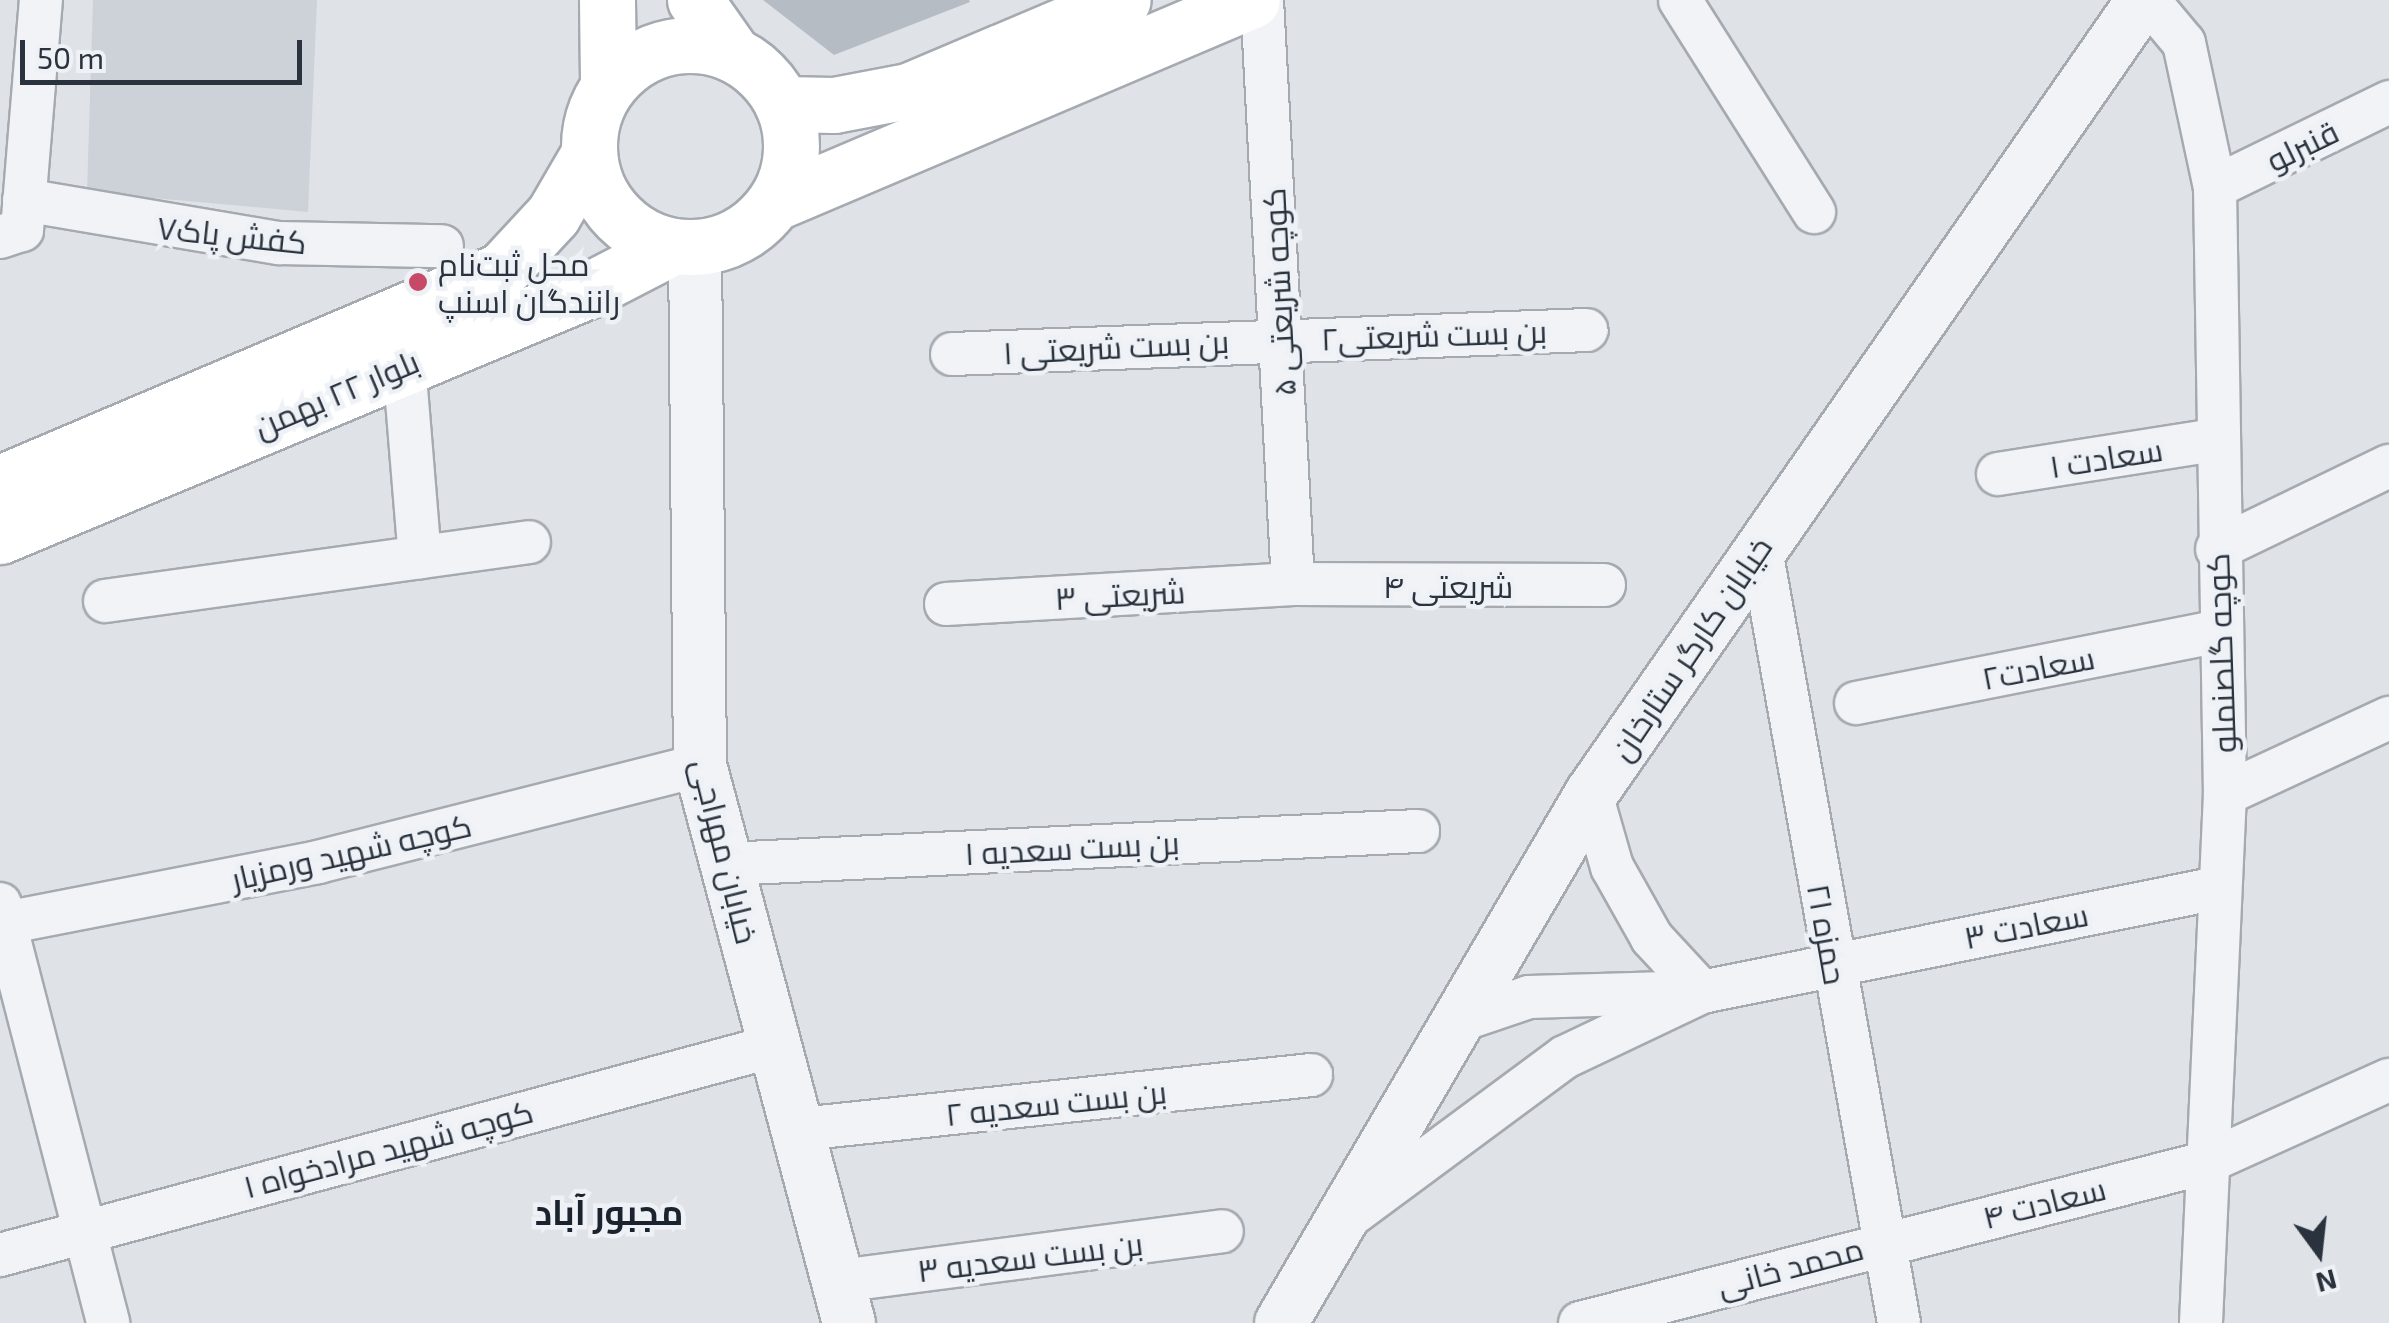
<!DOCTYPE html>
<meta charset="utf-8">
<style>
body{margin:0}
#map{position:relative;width:2389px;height:1323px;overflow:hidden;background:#dfe3e7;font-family:"Exo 2",Cairo,sans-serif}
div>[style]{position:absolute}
.built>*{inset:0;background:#cdd2d9}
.building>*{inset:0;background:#b6bcc4}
.roads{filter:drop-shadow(2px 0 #a5aab1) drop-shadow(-2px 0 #a5aab1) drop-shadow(0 2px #a5aab1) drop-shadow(0 -2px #a5aab1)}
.minor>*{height:42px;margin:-21px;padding:0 21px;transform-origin:21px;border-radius:21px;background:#f1f3f6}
.tertiary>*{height:52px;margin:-26px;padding:0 26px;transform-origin:26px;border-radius:26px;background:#f1f3f6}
.secondary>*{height:55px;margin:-27.5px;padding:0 27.5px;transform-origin:27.5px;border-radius:27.5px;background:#fff}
.secondary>.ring{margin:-27.5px;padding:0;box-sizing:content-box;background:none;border:55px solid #fff;border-radius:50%}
.dots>*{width:28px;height:28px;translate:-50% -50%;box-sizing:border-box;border:5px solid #eef1f5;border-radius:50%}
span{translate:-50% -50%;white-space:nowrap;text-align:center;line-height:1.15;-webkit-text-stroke:9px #eef1f5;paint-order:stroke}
.street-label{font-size:32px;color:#29323d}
.poi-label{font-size:32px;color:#29323d}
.left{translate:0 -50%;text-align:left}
.neighbourhood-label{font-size:35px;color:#1b232e;font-weight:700}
.north{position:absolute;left:2269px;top:1203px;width:100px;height:100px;-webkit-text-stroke:8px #eef1f5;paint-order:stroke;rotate:165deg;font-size:28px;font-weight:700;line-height:40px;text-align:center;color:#29323d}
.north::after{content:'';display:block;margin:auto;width:35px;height:45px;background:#29323d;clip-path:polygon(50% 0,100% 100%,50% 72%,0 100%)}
.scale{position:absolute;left:20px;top:40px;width:282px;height:45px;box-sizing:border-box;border:5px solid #29323d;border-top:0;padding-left:12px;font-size:30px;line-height:35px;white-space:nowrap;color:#29323d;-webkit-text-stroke:8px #eef1f5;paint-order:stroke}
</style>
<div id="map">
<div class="built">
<div style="clip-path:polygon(93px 0,317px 0,308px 212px,87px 192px)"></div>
</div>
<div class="building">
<div style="clip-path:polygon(763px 0,969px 0,970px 2px,834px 55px)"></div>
</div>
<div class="roads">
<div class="minor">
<div style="left:1262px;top:0;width:585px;rotate:86.96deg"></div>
<div style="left:1680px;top:0;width:251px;rotate:57.7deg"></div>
<div style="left:2148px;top:0;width:56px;rotate:50.1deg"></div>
<div style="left:2184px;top:43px;width:147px;rotate:77.9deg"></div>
<div style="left:2215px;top:187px;width:607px;rotate:89.06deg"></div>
<div style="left:2225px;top:794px;width:530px;rotate:92.6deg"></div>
<div style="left:2215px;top:187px;width:194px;rotate:-26deg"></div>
<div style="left:24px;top:200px;width:259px;rotate:9.6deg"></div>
<div style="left:279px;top:243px;width:163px;rotate:1.1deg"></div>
<div style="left:0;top:237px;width:23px;rotate:-18deg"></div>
<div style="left:22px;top:230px;width:231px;rotate:-85.3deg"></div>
<div style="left:952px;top:354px;width:635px;rotate:-2.16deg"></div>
<div style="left:404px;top:364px;width:194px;rotate:85.3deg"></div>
<div style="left:1998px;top:474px;width:219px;rotate:-8.9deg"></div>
<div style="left:1760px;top:544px;width:791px;rotate:79.88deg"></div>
<div style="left:2217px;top:549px;width:191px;rotate:-25.8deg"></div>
<div style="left:105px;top:601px;width:428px;rotate:-7.9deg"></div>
<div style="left:946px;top:604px;width:348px;rotate:-3.3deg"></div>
<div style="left:1293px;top:584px;width:311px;rotate:0.2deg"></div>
<div style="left:1856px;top:703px;width:370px;rotate:-11.2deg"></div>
<div style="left:2225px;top:794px;width:181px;rotate:-24.9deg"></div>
<div style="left:726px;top:864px;width:693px;rotate:-2.73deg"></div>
<div style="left:0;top:904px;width:433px;rotate:75.5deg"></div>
<div style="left:0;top:924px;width:324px;rotate:-11deg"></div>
<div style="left:318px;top:862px;width:394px;rotate:-14.2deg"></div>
<div style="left:1452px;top:1023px;width:81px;rotate:-18.7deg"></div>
<div style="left:1529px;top:997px;width:173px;rotate:-1.7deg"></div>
<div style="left:1702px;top:992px;width:74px;rotate:-132.8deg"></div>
<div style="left:1652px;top:938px;width:81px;rotate:-119.4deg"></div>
<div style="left:1612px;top:867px;width:76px;rotate:-106deg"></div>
<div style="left:801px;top:1129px;width:513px;rotate:-6.04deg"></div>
<div style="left:1346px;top:1219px;width:272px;rotate:-36.5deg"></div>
<div style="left:1565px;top:1057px;width:152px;rotate:-25.4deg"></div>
<div style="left:1702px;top:992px;width:526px;rotate:-11.4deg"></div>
<div style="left:0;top:1255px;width:805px;rotate:-15.12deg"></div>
<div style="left:839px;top:1281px;width:386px;rotate:-7.4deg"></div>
<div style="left:1580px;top:1323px;width:645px;rotate:-14.36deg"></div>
<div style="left:2205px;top:1163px;width:202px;rotate:-24.3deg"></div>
</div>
<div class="tertiary">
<div style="left:695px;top:247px;width:518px;rotate:89.45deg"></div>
<div style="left:700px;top:765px;width:578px;rotate:75.05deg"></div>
<div style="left:1281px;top:1323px;width:613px;rotate:-59.63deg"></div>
<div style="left:1591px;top:794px;width:967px;rotate:-55.19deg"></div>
</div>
<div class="secondary">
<div style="left:607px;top:0;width:86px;rotate:89.3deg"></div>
<div style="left:695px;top:0;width:66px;rotate:54.9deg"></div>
<div class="ring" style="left:589px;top:45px;width:147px;height:147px"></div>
<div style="left:782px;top:104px;width:52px;rotate:1.1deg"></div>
<div style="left:834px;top:105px;width:75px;rotate:-10.7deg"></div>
<div style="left:908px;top:91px;width:233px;rotate:-22.9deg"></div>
<div style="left:774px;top:203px;width:519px;rotate:-23.01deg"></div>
<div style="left:0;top:483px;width:545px;rotate:-22.99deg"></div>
<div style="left:502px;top:270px;width:75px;rotate:-47.2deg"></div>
<div style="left:553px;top:215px;width:69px;rotate:-59.7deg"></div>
<div style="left:0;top:536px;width:638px;rotate:-22.67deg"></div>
<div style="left:589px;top:290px;width:93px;rotate:-27.4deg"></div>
</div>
</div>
<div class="dots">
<div style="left:418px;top:282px;background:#c64a67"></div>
</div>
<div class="street-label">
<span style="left:2302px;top:145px;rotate:-26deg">قنبرلو</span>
<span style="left:232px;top:234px;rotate:6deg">کفش پاک۷</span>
<span style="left:1278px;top:292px;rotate:-93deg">۵ کوچه شریعتی</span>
<span style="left:1434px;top:334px;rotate:-2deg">بن بست شریعتی۲</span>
<span style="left:1116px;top:346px;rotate:-3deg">بن بست شریعتی ۱</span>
<span style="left:336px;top:393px;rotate:-23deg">بلوار ۲۲ بهمن</span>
<span style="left:2106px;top:457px;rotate:-9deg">سعادت ۱</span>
<span style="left:1448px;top:585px">شریعتی ۴</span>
<span style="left:1120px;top:594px;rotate:-3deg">شریعتی ۳</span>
<span style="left:1690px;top:648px;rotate:-56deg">خیابان کارگر ستارخان</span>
<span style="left:2220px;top:653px;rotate:-92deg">کوچه گلصنملو</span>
<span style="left:2038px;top:667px;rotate:-11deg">سعادت۲</span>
<span style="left:1072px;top:847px;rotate:-3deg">بن بست سعدیه ۱</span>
<span style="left:351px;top:851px;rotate:-13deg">کوچه شهید ورمزیار</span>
<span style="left:726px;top:851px;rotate:76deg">خیابان مهراجی</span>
<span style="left:2026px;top:925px;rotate:-11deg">سعادت ۳</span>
<span style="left:1828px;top:934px;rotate:80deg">حمزه ۲۱</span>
<span style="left:1056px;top:1102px;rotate:-6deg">بن بست سعدیه ۲</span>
<span style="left:388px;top:1148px;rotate:-15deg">۱ کوچه شهید مرادخواه</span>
<span style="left:2044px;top:1202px;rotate:-14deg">سعادت ۴</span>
<span style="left:1030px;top:1256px;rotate:-7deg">بن بست سعدیه ۳</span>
<span style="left:1790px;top:1266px;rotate:-15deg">محمد خانی</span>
</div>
<div class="poi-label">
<span class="left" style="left:438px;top:282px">محل ثبت‌نام<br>رانندگان اسنپ</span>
</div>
<div class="neighbourhood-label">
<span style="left:609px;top:1211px">مجبور آباد</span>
</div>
<div class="north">N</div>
<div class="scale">50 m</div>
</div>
